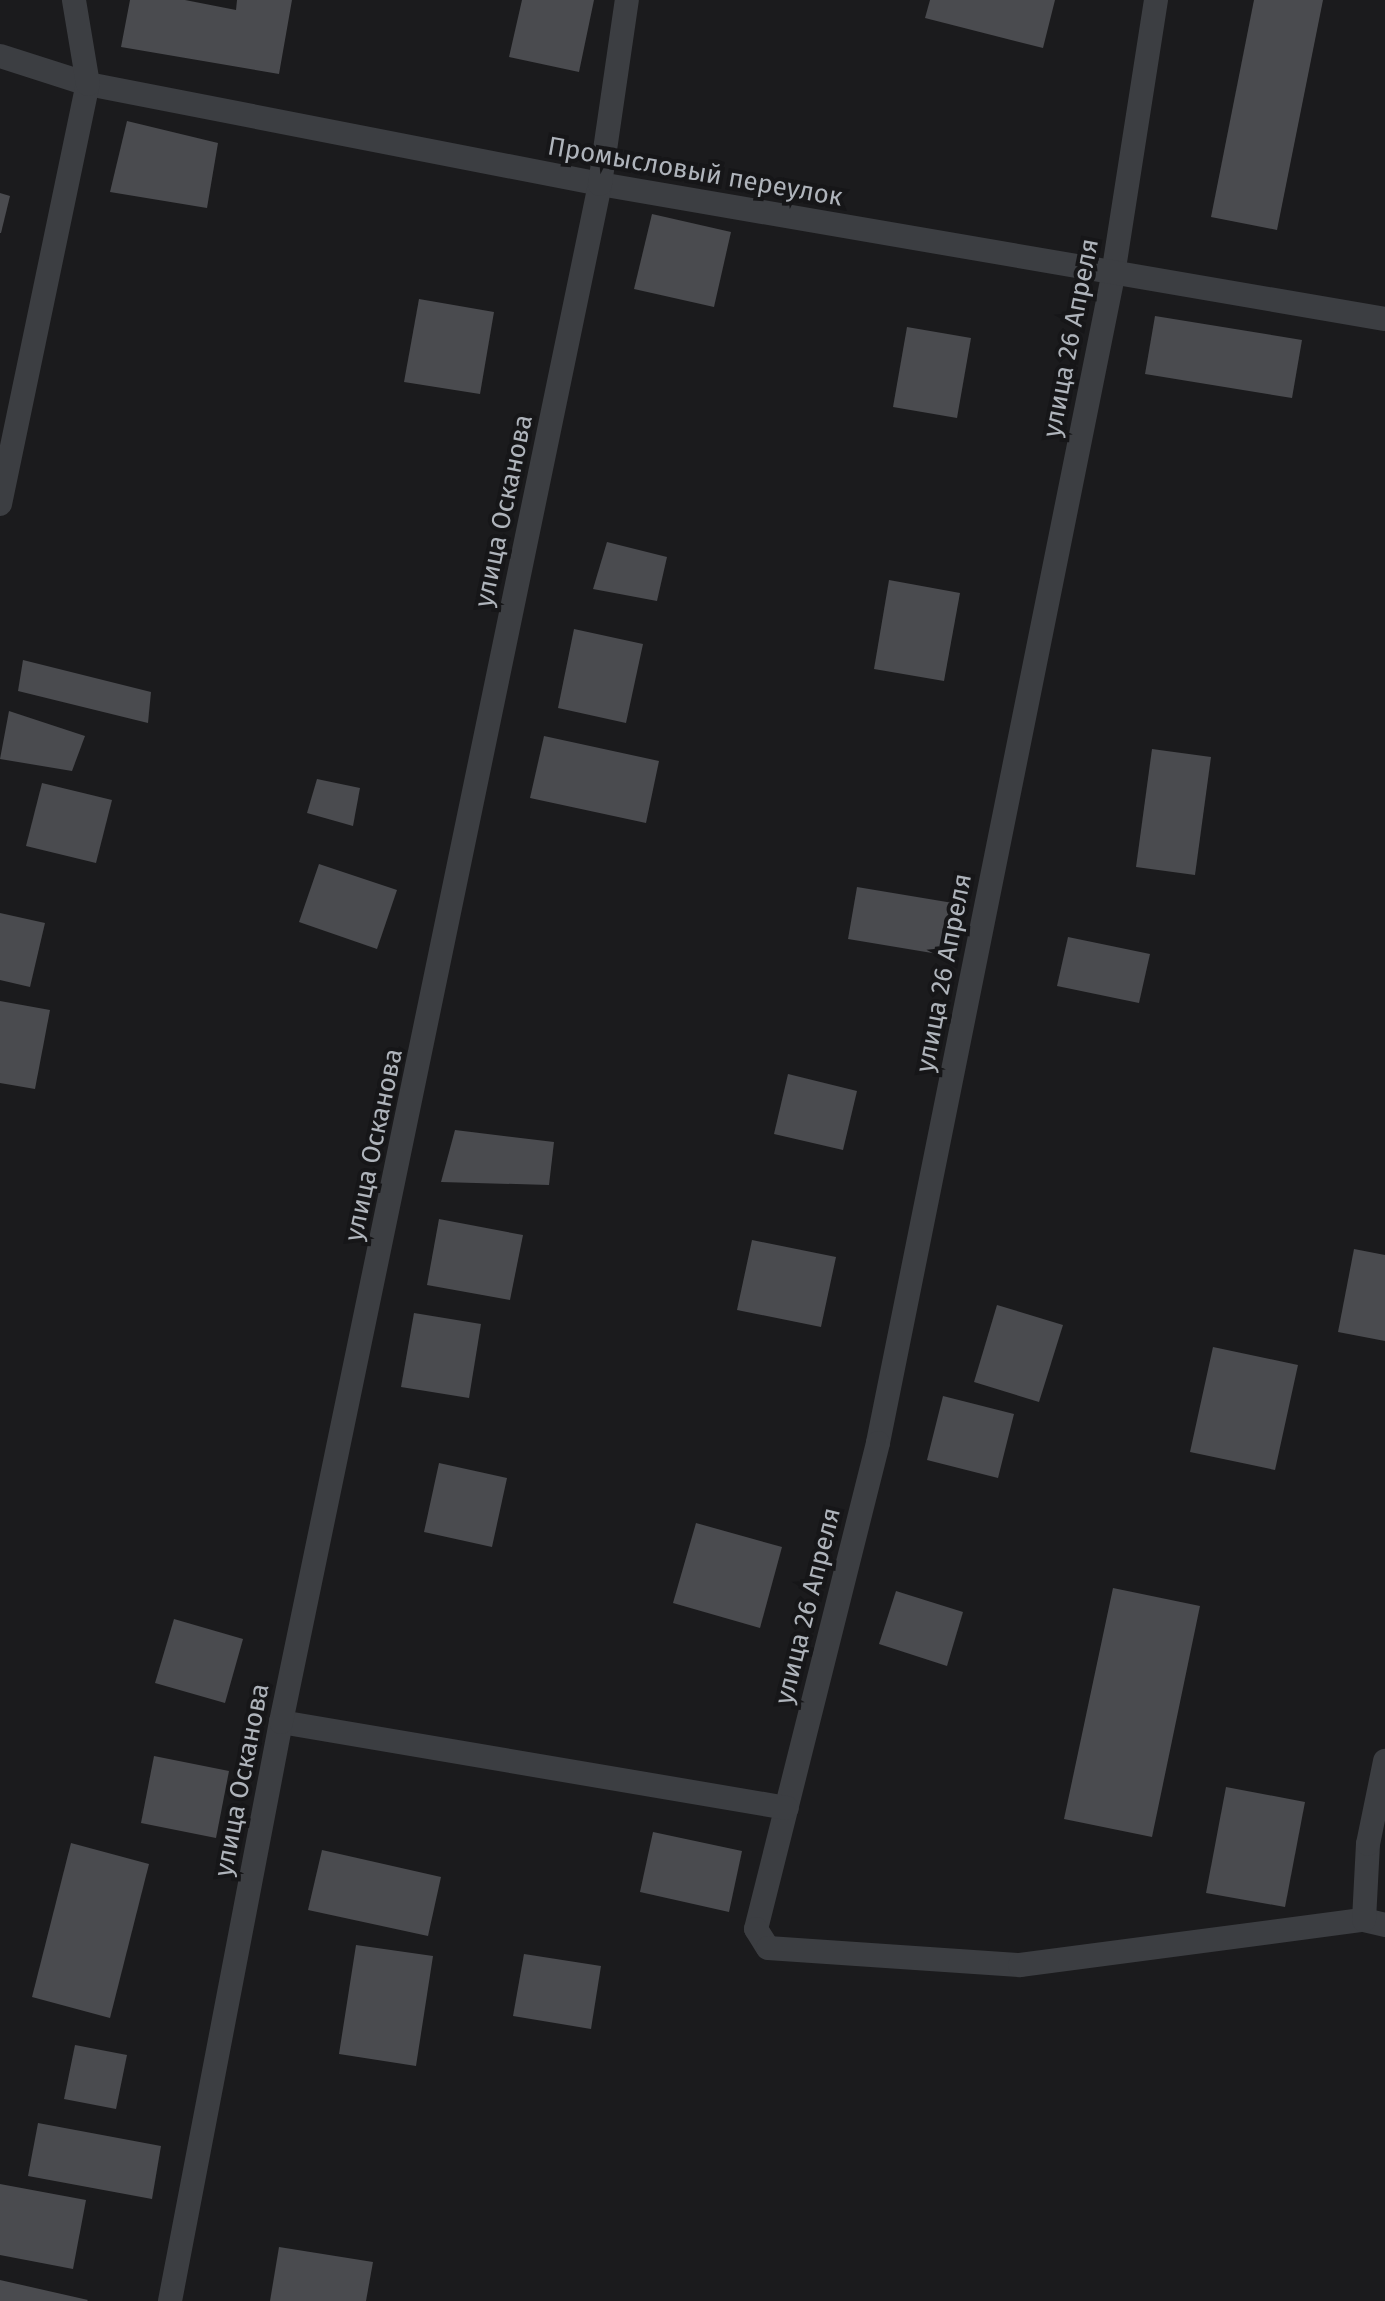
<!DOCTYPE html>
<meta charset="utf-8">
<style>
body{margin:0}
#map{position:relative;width:1385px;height:2301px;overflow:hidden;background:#1b1b1d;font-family:"Fira Sans",sans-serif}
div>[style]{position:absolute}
.building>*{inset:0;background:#4a4b4f}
.minor>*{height:24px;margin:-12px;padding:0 12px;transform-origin:12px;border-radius:12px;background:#3c3e42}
span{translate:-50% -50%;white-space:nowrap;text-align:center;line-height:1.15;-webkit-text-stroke:8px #161618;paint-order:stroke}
.street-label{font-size:26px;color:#afb4bb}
</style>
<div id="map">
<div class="building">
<div style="clip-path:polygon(130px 0,185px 0,236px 10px,237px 0,292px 0,279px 74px,121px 47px)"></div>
<div style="clip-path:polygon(522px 0,594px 0,579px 72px,509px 57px)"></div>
<div style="clip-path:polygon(930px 0,1055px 0,1043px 48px,925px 18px)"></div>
<div style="clip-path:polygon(1254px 0,1323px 0,1277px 230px,1211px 217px)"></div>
<div style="clip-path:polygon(127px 121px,218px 143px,207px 208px,110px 192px)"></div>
<div style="clip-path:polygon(0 193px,10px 196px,1px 233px,0 233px)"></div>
<div style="clip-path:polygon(652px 214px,731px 232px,714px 307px,634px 289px)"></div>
<div style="clip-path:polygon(419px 299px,494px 312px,480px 394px,404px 382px)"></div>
<div style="clip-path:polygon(1155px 316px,1302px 340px,1292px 398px,1145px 374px)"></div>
<div style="clip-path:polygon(907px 327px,971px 338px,957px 418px,893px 407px)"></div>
<div style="clip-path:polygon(607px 542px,667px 557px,657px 601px,593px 589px)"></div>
<div style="clip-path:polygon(889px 580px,960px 593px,944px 681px,874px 669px)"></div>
<div style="clip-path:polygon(574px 629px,643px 644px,626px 723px,558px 708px)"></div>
<div style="clip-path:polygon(23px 660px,151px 692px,148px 723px,18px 691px)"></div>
<div style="clip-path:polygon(9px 711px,85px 736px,72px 771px,0 759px)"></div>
<div style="clip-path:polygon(544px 736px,659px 761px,646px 823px,530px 798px)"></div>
<div style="clip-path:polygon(1152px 749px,1211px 757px,1195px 875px,1136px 867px)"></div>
<div style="clip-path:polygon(317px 779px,360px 788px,353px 826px,307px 813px)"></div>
<div style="clip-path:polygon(42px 783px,112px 800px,96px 863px,26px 846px)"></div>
<div style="clip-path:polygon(319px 864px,397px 890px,377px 949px,299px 922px)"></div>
<div style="clip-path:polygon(857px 887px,953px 903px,944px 955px,848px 939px)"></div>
<div style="clip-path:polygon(0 913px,45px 923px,30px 987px,0 980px)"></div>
<div style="clip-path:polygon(1068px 937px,1150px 954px,1139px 1003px,1057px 986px)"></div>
<div style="clip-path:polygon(0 1001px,50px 1010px,35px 1089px,0 1083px)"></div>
<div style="clip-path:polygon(788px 1074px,857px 1091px,843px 1150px,774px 1134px)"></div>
<div style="clip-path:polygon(455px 1130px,554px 1142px,549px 1185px,441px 1182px)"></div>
<div style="clip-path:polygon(439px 1219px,523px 1235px,510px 1300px,427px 1285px)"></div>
<div style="clip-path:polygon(752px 1240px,836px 1257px,821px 1327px,737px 1310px)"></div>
<div style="clip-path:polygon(1354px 1249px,1385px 1255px,1385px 1341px,1338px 1332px)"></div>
<div style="clip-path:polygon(997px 1305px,1063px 1325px,1039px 1402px,974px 1382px)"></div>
<div style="clip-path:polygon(414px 1313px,481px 1324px,469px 1398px,401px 1387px)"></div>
<div style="clip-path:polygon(1213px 1347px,1298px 1365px,1275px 1470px,1190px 1452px)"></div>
<div style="clip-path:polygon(943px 1396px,1014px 1414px,998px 1478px,927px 1460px)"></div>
<div style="clip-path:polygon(439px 1463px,507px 1478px,492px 1547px,424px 1532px)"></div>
<div style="clip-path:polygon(696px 1523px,782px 1547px,760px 1628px,673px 1603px)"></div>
<div style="clip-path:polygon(1113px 1588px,1200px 1606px,1152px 1837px,1064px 1819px)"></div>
<div style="clip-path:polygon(896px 1591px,963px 1612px,947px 1666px,879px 1644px)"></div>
<div style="clip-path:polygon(174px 1619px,243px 1639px,225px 1703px,155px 1683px)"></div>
<div style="clip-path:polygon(154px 1756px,229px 1771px,216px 1838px,141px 1823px)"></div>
<div style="clip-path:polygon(1226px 1787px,1305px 1802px,1285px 1907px,1206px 1893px)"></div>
<div style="clip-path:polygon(653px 1832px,742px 1851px,729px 1912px,640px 1892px)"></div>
<div style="clip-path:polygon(71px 1843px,149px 1864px,110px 2018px,32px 1997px)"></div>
<div style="clip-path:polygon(322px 1850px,441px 1877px,428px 1936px,308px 1910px)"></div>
<div style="clip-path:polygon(356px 1945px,433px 1956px,416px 2066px,339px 2054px)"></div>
<div style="clip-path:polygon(524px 1954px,601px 1966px,591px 2029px,513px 2016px)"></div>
<div style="clip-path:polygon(75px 2045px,127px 2055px,116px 2109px,64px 2099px)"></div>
<div style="clip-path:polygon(38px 2123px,161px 2146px,152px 2199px,28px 2176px)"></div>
<div style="clip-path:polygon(0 2184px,86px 2200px,73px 2269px,0 2255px)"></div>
<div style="clip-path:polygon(279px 2247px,373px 2262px,366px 2301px,270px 2301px)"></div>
<div style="clip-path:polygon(0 2280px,88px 2300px,87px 2301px,0 2301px)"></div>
</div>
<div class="minor">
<div style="left:1156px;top:0;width:279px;rotate:98.9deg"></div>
<div style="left:1113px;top:276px;width:1190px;rotate:101.39deg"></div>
<div style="left:878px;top:1443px;width:501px;rotate:104.09deg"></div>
<div style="left:756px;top:1929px;width:22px;rotate:58deg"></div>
<div style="left:768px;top:1948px;width:253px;rotate:3.9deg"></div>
<div style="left:1020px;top:1965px;width:347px;rotate:-7.5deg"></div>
<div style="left:1364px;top:1920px;width:22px;rotate:13deg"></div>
<div style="left:0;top:56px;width:92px;rotate:17.7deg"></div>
<div style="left:88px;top:84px;width:522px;rotate:11.05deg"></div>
<div style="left:600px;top:184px;width:797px;rotate:9.76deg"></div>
<div style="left:0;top:504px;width:429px;rotate:-78.2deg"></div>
<div style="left:88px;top:84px;width:85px;rotate:-99.5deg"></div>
<div style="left:281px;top:1722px;width:513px;rotate:9.65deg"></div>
<div style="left:1364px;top:1920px;width:76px;rotate:-87deg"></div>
<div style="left:1368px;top:1844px;width:85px;rotate:-78.4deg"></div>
<div style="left:170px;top:2301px;width:590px;rotate:-79.15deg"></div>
<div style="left:281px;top:1722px;width:1571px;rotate:-78.28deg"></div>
<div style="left:600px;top:184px;width:186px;rotate:-81.7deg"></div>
</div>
<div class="street-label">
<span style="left:695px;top:172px;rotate:10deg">Промысловый переулок</span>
<span style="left:1071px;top:338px;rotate:-79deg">улица 26 Апреля</span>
<span style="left:504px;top:511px;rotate:-78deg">улица Осканова</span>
<span style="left:944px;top:973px;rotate:-79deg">улица 26 Апреля</span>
<span style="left:374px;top:1145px;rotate:-78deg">улица Осканова</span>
<span style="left:808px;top:1606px;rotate:-76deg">улица 26 Апреля</span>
<span style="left:242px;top:1780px;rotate:-79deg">улица Осканова</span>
</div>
</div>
